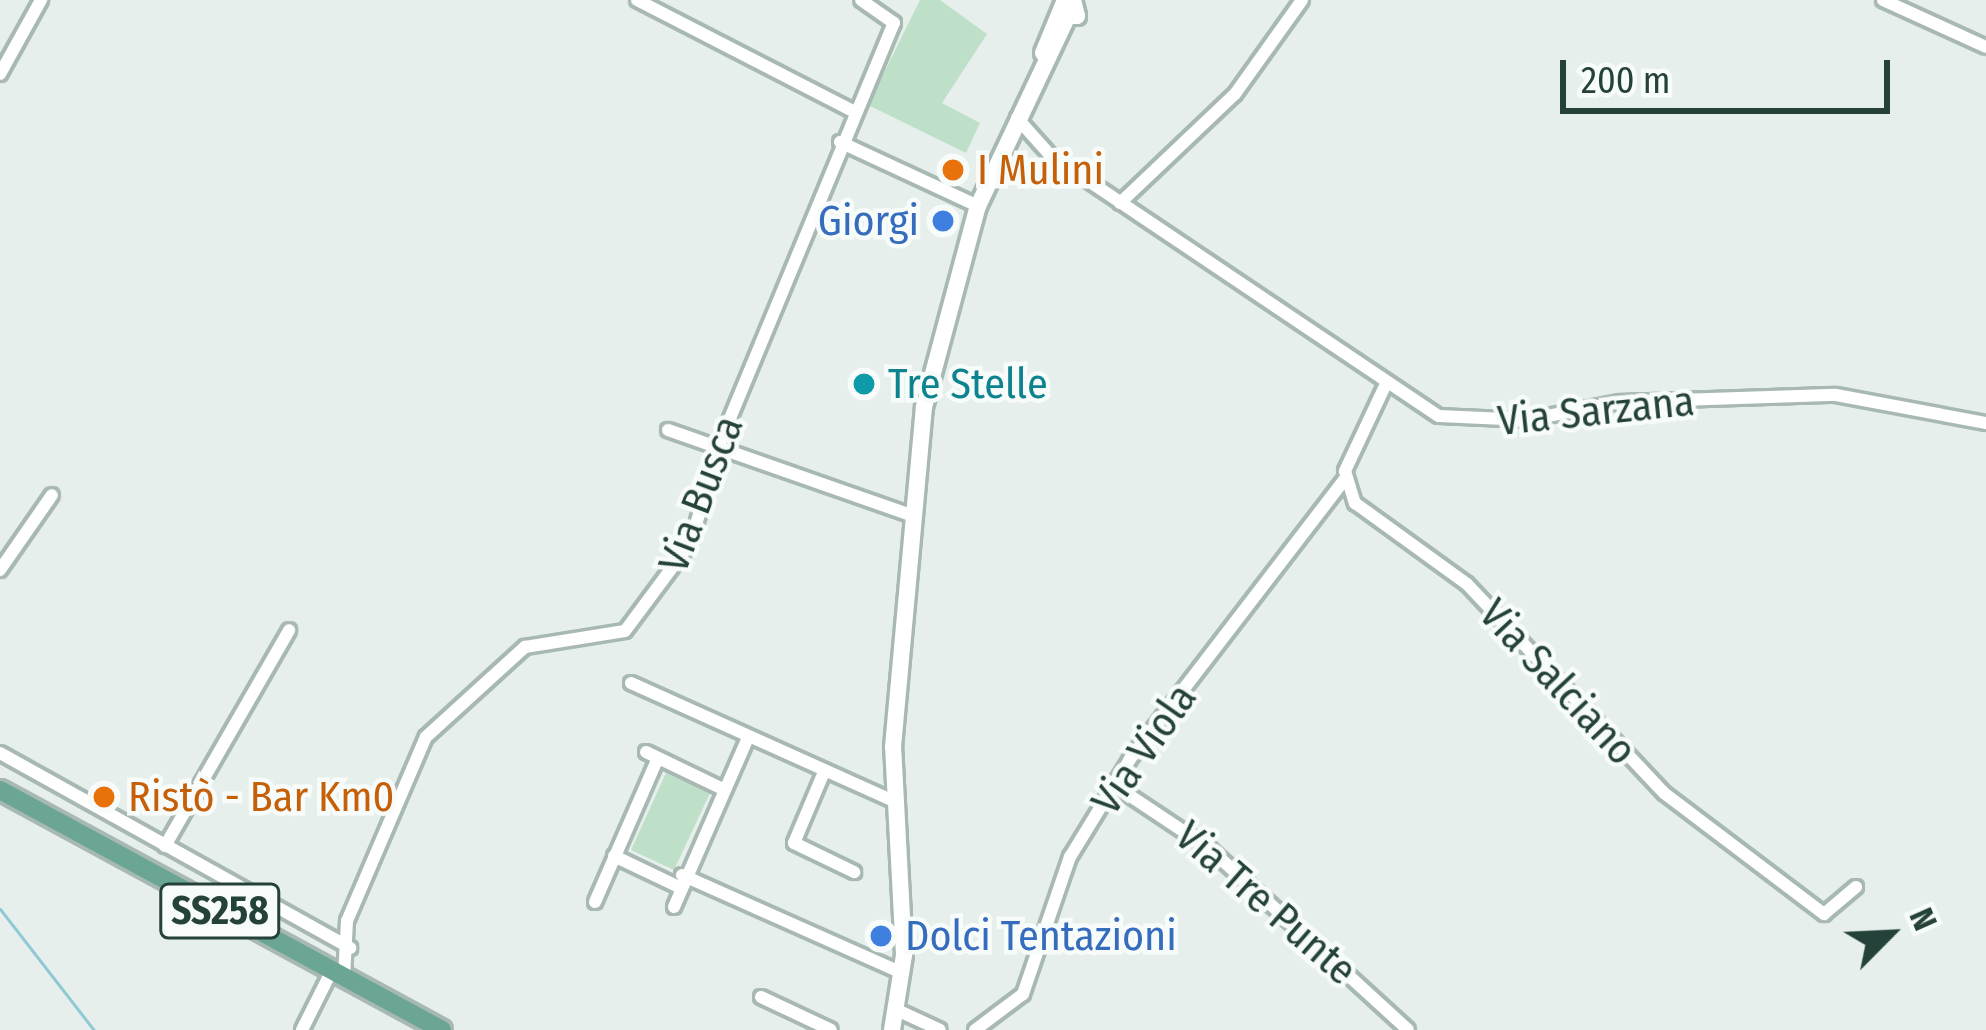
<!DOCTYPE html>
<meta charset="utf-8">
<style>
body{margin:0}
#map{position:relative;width:1986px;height:1030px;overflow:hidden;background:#e6efeb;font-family:"Fira Sans Condensed",sans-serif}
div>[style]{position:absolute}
.green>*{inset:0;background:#bfe0c8}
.stream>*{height:3px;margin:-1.5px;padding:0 1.5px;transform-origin:1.5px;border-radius:1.5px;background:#8ec9d4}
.roads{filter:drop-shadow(3px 0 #a8b8b2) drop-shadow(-3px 0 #a8b8b2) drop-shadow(0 3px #a8b8b2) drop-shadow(0 -3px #a8b8b2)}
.street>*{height:12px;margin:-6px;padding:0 6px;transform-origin:6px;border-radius:6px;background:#fff}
.secondary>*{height:16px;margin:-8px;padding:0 8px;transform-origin:8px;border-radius:8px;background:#fff}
.primary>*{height:18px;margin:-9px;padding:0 9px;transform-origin:9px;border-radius:9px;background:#6aa596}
.dots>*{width:33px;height:33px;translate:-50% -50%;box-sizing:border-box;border:6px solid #f7fbf9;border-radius:50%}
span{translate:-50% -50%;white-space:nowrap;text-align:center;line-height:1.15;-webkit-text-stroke:9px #f7fbf9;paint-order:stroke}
.shield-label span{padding:3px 9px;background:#f7fbf9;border:3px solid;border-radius:9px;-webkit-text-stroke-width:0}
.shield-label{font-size:39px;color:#24423a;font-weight:700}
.food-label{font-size:42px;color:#c56008}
.left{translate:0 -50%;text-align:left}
.shop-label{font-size:42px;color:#366cbe}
.right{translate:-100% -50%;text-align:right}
.culture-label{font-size:42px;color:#0d838f}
.street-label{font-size:42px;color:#24423a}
.north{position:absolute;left:1830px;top:874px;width:120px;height:120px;-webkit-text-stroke:9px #f7fbf9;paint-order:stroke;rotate:66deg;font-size:33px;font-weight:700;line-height:48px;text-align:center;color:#24423a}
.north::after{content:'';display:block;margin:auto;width:42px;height:54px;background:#24423a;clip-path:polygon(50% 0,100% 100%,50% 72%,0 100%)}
.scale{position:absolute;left:1560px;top:60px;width:330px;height:54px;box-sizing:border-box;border:6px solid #24423a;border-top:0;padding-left:15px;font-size:36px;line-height:42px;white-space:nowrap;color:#24423a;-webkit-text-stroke:9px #f7fbf9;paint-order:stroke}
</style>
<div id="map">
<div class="green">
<div style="clip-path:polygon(920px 0,940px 0,987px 34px,942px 103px,980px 123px,966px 153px,868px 105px)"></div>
<div style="clip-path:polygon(666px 773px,710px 793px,674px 870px,631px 850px)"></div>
</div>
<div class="stream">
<div style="left:0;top:909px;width:153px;rotate:52.2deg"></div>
</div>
<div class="roads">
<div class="street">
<div style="left:637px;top:0;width:243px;rotate:27.2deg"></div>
<div style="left:1883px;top:0;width:113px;rotate:24.5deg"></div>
<div style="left:0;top:74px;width:85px;rotate:-61deg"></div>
<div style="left:1017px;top:118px;width:50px;rotate:48.3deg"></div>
<div style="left:1050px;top:155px;width:468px;rotate:33.9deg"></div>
<div style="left:1439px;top:416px;width:88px;rotate:2.6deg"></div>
<div style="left:1527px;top:420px;width:95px;rotate:-11deg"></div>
<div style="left:1620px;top:402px;width:216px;rotate:-1.9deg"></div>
<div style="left:1836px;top:395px;width:153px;rotate:10.6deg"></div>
<div style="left:840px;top:142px;width:152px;rotate:24.9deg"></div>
<div style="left:1120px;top:203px;width:158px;rotate:-43.5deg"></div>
<div style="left:1235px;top:94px;width:115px;rotate:-54.5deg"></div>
<div style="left:1384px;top:388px;width:92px;rotate:115.2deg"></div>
<div style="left:1345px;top:471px;width:34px;rotate:73deg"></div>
<div style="left:1355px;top:503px;width:138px;rotate:35.9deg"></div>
<div style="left:1467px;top:584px;width:287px;rotate:46.7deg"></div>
<div style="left:1664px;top:793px;width:201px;rotate:37.1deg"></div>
<div style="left:1824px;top:914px;width:42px;rotate:-40.2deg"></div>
<div style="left:668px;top:430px;width:261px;rotate:19.3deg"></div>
<div style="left:0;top:570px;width:91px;rotate:-55.3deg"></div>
<div style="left:631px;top:683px;width:287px;rotate:24.2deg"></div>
<div style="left:646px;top:752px;width:85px;rotate:25.7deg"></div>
<div style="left:0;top:753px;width:401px;rotate:29.1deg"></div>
<div style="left:824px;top:772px;width:77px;rotate:112.9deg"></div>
<div style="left:794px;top:843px;width:67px;rotate:25.8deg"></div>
<div style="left:1117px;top:787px;width:112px;rotate:33.7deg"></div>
<div style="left:1210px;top:849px;width:268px;rotate:42.4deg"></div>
<div style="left:165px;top:846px;width:249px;rotate:-60.1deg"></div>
<div style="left:614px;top:856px;width:70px;rotate:25.5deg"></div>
<div style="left:682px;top:875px;width:241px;rotate:24deg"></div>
<div style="left:595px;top:902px;width:157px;rotate:-66.4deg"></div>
<div style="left:674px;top:907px;width:184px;rotate:-66.4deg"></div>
<div style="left:344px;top:978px;width:57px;rotate:-87deg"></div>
<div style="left:347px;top:921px;width:200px;rotate:-66.8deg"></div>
<div style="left:426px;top:737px;width:134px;rotate:-42.3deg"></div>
<div style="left:525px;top:647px;width:101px;rotate:-9.1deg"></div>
<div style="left:625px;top:631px;width:111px;rotate:-53.4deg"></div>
<div style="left:691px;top:542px;width:101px;rotate:-73.9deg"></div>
<div style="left:719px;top:445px;width:457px;rotate:-67.5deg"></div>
<div style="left:894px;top:23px;width:40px;rotate:-145.1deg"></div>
<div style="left:761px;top:997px;width:77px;rotate:25.2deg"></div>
<div style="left:897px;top:1010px;width:47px;rotate:24.9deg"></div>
<div style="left:302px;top:1030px;width:65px;rotate:-63.4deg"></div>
<div style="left:975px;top:1030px;width:60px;rotate:-36.9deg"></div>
<div style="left:1023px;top:994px;width:145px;rotate:-71.1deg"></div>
<div style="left:1070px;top:857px;width:115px;rotate:-58.5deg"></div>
<div style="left:1130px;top:759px;width:352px;rotate:-52.5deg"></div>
</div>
<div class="secondary">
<div style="left:1060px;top:16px;width:17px"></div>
<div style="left:1077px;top:16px;width:16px;rotate:-104deg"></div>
<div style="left:1043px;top:53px;width:57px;rotate:-67.5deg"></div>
<div style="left:892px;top:1030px;width:76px;rotate:-80.9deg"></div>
<div style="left:904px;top:955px;width:208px;rotate:-93deg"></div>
<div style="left:893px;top:747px;width:341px;rotate:-84.8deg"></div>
<div style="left:924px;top:407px;width:208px;rotate:-75deg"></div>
<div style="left:978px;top:206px;width:206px;rotate:-64.7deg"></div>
</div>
<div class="primary">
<div style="left:0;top:790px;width:503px;rotate:28.5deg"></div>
</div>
</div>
<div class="dots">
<div style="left:953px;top:170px;background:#e8710a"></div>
<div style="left:943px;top:221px;background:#3f7fe0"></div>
<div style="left:864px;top:384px;background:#0f9aa8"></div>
<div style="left:104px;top:797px;background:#e8710a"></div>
<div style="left:881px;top:936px;background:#3f7fe0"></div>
</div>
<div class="shield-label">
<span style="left:220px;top:911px">SS258</span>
</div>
<div class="food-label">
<span class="left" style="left:977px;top:170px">I Mulini</span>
<span class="left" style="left:128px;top:797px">Ristò - Bar Km0</span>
</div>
<div class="shop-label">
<span class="right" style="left:919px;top:221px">Giorgi</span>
<span class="left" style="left:905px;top:936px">Dolci Tentazioni</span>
</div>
<div class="culture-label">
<span class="left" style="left:888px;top:384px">Tre Stelle</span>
</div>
<div class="street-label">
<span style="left:1596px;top:411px;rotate:-6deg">Via Sarzana</span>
<span style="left:701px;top:494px;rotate:-69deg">Via Busca</span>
<span style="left:1558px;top:682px;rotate:47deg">Via Salciano</span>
<span style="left:1144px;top:749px;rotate:-55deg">Via Viola</span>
<span style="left:1266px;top:903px;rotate:41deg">Via Tre Punte</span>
</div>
<div class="north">N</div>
<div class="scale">200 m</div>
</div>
